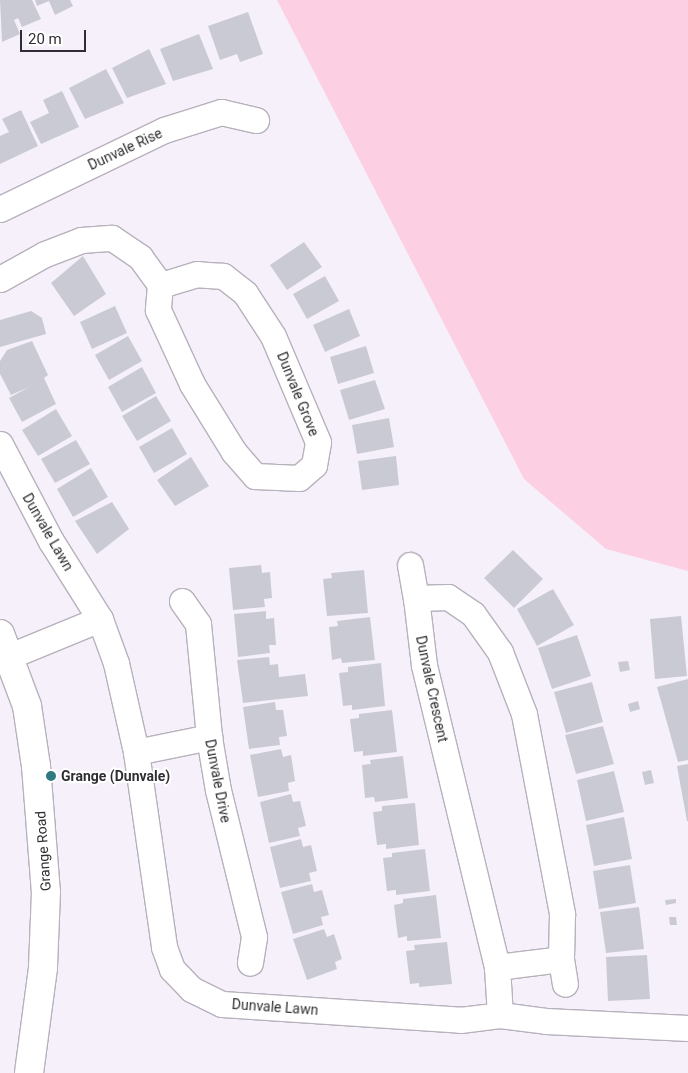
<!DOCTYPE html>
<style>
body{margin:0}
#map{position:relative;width:688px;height:1073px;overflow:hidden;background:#f6f0fb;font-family:Roboto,sans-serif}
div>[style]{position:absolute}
.green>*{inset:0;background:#fdcfe2}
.building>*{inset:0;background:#cacad5}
.roads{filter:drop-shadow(1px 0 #b7b1bc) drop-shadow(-1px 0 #b7b1bc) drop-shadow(0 1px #b7b1bc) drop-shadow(0 -1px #b7b1bc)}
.minor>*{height:25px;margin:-12.5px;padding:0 12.5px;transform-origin:12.5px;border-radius:12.5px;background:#fff}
.secondary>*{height:28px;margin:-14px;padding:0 14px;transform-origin:14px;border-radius:14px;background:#fff}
.dots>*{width:14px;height:14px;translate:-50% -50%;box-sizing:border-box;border:2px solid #fff;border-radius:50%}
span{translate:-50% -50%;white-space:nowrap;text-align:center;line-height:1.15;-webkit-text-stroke:4px #fff;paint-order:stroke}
.street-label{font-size:14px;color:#302e32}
.poi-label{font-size:14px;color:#302e32;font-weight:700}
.left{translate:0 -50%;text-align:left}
.scale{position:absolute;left:20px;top:30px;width:66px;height:22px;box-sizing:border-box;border:2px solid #302e32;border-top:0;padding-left:6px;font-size:15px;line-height:18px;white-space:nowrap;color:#302e32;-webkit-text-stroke:4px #fff;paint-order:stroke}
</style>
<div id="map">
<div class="green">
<div style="clip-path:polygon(277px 0,688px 0,688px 571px,606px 549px,524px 479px)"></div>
</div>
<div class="building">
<div style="clip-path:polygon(0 0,32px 0,41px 19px,22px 27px,18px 18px,14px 20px,20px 34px,2px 42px)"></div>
<div style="clip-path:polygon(35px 0,70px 0,73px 6px,55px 15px,49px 1px,37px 6px)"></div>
<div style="clip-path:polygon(248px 12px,263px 54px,240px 62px,237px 54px,220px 60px,208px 26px)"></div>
<div style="clip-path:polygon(199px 34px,213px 69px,173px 81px,160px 49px)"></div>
<div style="clip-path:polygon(149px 49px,166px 84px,127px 98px,112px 68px)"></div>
<div style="clip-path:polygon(106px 69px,124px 103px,85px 119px,69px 88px)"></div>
<div style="clip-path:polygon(62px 91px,79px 127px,41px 144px,30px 122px,49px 113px,43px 100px)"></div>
<div style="clip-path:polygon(21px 110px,38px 146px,0 164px,0 136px,9px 132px,2px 119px)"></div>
<div style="clip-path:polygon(304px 242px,322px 267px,287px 290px,270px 265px)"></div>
<div style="clip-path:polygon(83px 256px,106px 294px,74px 316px,51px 283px)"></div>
<div style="clip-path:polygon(325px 276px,339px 301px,307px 319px,293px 294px)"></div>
<div style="clip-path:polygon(115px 306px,127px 333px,92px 349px,80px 322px)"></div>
<div style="clip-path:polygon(349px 309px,360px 336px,325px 352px,313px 325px)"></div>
<div style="clip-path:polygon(31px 311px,42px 318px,46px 334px,0 347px,0 320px)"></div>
<div style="clip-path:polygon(128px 336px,142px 361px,109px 380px,95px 355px)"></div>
<div style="clip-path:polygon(32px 341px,48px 375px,44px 378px,56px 404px,22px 422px,9px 398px,29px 387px,11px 395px,0 374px,0 361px,7px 350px)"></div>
<div style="clip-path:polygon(366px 346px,374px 373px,338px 384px,330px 357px)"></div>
<div style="clip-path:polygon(142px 367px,156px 393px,122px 412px,108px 387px)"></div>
<div style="clip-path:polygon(375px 380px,385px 409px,349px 420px,340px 390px)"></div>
<div style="clip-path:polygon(156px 396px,171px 421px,137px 441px,122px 416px)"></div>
<div style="clip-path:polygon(56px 409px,72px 436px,38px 456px,22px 430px)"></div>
<div style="clip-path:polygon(389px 418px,394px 447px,357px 454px,352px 425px)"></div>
<div style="clip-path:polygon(172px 428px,187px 454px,154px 473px,139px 447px)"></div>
<div style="clip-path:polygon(76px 440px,90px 464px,55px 483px,41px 459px)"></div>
<div style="clip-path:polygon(396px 456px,399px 485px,362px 490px,358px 461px)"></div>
<div style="clip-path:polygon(191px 457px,209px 486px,175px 506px,157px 480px)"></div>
<div style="clip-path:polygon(91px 468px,108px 497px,73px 517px,57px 489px)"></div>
<div style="clip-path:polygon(112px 502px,129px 529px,97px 554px,75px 521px)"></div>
<div style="clip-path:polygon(513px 550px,543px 579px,514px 608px,484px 578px)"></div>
<div style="clip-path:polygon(261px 565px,262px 573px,270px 572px,272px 598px,264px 599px,265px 607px,233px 610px,229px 568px)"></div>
<div style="clip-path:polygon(364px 570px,368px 613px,327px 616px,323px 579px,332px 578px,331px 573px)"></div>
<div style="clip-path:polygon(553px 589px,574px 625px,537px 646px,517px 609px)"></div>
<div style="clip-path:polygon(266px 611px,266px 619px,274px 618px,276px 645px,269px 645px,270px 653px,238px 657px,234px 614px)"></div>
<div style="clip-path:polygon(681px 616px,687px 676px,655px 679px,650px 619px)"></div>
<div style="clip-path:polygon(370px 617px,375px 660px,342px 663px,341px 658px,332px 660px,329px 627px,338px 626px,337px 621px)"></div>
<div style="clip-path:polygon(577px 635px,591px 676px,552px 689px,538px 648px)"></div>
<div style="clip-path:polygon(269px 657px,270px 665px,278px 664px,279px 677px,305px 674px,308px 696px,243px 703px,237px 660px)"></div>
<div style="clip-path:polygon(628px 661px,630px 670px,620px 672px,618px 662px)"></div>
<div style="clip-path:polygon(381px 663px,385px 706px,352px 710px,352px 705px,343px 706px,339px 673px,348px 672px,348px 667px)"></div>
<div style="clip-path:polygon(688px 679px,688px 760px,678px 762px,657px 687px)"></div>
<div style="clip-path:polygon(592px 682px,603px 722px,566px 733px,554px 692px)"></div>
<div style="clip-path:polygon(638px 701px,640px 709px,630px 712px,628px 704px)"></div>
<div style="clip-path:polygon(275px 702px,276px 710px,283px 710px,287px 736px,279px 737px,280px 745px,249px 749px,243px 707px)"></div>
<div style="clip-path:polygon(392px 710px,397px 752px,363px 756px,363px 751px,354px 752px,350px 719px,359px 718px,359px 714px)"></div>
<div style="clip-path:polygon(603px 726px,614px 764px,576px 774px,565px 735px)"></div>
<div style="clip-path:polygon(281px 749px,283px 757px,291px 755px,295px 781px,288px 783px,289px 791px,258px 797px,250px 755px)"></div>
<div style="clip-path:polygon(403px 756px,408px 798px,375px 802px,374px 797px,365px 798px,362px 765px,371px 764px,370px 760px)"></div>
<div style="clip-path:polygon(688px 764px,688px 821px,687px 821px,677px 766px)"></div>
<div style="clip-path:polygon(651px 770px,654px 783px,645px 785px,642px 772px)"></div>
<div style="clip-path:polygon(614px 771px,624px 812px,586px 821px,577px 780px)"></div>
<div style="clip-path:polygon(291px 794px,293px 802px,300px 801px,306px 826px,298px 828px,300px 836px,269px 843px,260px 802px)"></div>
<div style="clip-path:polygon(415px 803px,419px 845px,386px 849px,386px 844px,377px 845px,373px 812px,382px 811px,382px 806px)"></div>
<div style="clip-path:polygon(624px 817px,632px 859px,594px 866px,586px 825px)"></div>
<div style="clip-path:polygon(301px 839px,303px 847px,311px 845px,317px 871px,309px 873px,311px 881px,280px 888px,270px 847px)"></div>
<div style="clip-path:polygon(425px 849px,430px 891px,396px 895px,396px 890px,387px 891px,383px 858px,392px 857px,392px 853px)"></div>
<div style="clip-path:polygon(630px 865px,636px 903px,599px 909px,593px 871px)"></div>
<div style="clip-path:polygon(312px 884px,314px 892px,322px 890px,329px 915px,321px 917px,323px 925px,293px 934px,281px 892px)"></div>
<div style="clip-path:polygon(436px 895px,441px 938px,407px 941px,407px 936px,398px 938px,394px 905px,403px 903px,403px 899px)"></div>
<div style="clip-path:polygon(676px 899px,676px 903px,666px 905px,665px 900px)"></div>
<div style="clip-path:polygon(639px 907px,644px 949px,606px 953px,600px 912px)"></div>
<div style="clip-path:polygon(669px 917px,676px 917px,677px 925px,670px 925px)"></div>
<div style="clip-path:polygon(324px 929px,327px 937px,334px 934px,342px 959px,335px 962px,337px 969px,307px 980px,293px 939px)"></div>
<div style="clip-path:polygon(447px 942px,452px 984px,419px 987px,419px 983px,410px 984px,406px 951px,415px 950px,414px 945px)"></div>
<div style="clip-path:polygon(647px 955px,650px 999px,608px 1001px,606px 957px)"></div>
</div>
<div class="roads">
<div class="minor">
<div style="left:0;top:209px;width:182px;rotate:-25.7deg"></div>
<div style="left:164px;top:130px;width:60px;rotate:-17.5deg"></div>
<div style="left:221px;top:112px;width:36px;rotate:13deg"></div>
<div style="left:0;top:279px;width:51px;rotate:-29.1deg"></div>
<div style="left:45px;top:254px;width:39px;rotate:-21deg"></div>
<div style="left:81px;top:240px;width:31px;rotate:-4deg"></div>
<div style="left:112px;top:238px;width:34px;rotate:34deg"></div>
<div style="left:140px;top:257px;width:34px;rotate:54deg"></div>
<div style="left:160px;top:285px;width:25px;rotate:95deg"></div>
<div style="left:158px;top:310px;width:81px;rotate:65.3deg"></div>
<div style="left:192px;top:384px;width:80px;rotate:58.3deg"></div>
<div style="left:234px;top:452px;width:32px;rotate:49deg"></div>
<div style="left:255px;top:476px;width:44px;rotate:2.6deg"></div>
<div style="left:299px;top:478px;width:20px;rotate:-41deg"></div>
<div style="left:314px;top:465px;width:23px;rotate:-80deg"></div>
<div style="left:318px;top:442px;width:115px;rotate:-113deg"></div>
<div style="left:273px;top:336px;width:51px;rotate:-123.1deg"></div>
<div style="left:245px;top:293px;width:28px;rotate:-142deg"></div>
<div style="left:223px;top:276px;width:26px;rotate:-176deg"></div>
<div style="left:197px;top:274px;width:39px;rotate:163deg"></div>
<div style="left:0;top:444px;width:110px;rotate:62.3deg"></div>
<div style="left:51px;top:541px;width:92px;rotate:57.9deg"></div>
<div style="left:100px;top:619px;width:47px;rotate:70deg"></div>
<div style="left:116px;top:663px;width:91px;rotate:77.3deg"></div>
<div style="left:136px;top:752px;width:197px;rotate:81.8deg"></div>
<div style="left:164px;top:947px;width:23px;rotate:70deg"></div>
<div style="left:172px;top:969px;width:28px;rotate:46deg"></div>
<div style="left:191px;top:989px;width:34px;rotate:26deg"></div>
<div style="left:222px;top:1004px;width:239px;rotate:3.8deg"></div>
<div style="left:460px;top:1020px;width:40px;rotate:-7.1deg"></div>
<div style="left:500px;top:1015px;width:46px;rotate:7.4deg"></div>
<div style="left:546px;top:1021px;width:142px;rotate:2.8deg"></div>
<div style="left:410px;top:565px;width:34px;rotate:80deg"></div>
<div style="left:182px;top:601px;width:28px;rotate:55deg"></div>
<div style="left:198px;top:624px;width:114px;rotate:84.4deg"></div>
<div style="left:209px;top:737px;width:54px;rotate:80.4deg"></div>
<div style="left:218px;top:790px;width:151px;rotate:76.2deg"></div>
<div style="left:254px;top:937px;width:26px;rotate:99deg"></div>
<div style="left:0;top:660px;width:108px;rotate:-22.3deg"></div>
<div style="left:136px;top:752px;width:75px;rotate:-11.6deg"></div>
<div style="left:497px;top:967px;width:64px;rotate:-7.1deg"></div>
<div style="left:500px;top:1015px;width:48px;rotate:-93.6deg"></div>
<div style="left:497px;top:967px;width:311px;rotate:-103.6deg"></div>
<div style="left:424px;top:665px;width:67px;rotate:-96.8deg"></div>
<div style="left:416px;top:598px;width:32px;rotate:-2deg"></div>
<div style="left:448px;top:597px;width:30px;rotate:34deg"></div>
<div style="left:473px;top:614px;width:47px;rotate:54.6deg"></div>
<div style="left:500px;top:652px;width:66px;rotate:68.8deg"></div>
<div style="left:524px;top:714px;width:204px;rotate:79.2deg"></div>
<div style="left:562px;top:914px;width:45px;rotate:91.3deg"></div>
<div style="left:561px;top:959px;width:25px;rotate:81deg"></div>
</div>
<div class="secondary">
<div style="left:0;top:634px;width:77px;rotate:69.4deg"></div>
<div style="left:27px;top:706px;width:61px;rotate:81.5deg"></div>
<div style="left:36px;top:766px;width:126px;rotate:85.5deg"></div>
<div style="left:46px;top:892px;width:76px;rotate:92.3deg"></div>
<div style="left:43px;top:968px;width:106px;rotate:97.6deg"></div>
</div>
</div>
<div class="dots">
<div style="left:51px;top:776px;background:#317980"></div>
</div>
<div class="street-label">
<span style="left:125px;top:149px;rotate:-25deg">Dunvale Rise</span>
<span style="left:298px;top:394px;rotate:68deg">Dunvale Grove</span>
<span style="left:48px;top:532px;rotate:60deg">Dunvale Lawn</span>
<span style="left:432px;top:689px;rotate:78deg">Dunvale Crescent</span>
<span style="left:218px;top:781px;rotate:79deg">Dunvale Drive</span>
<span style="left:43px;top:851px;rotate:-94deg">Grange Road</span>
<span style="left:275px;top:1007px;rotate:4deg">Dunvale Lawn</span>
</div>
<div class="poi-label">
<span class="left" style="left:61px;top:776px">Grange (Dunvale)</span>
</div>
<div class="scale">20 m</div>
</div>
